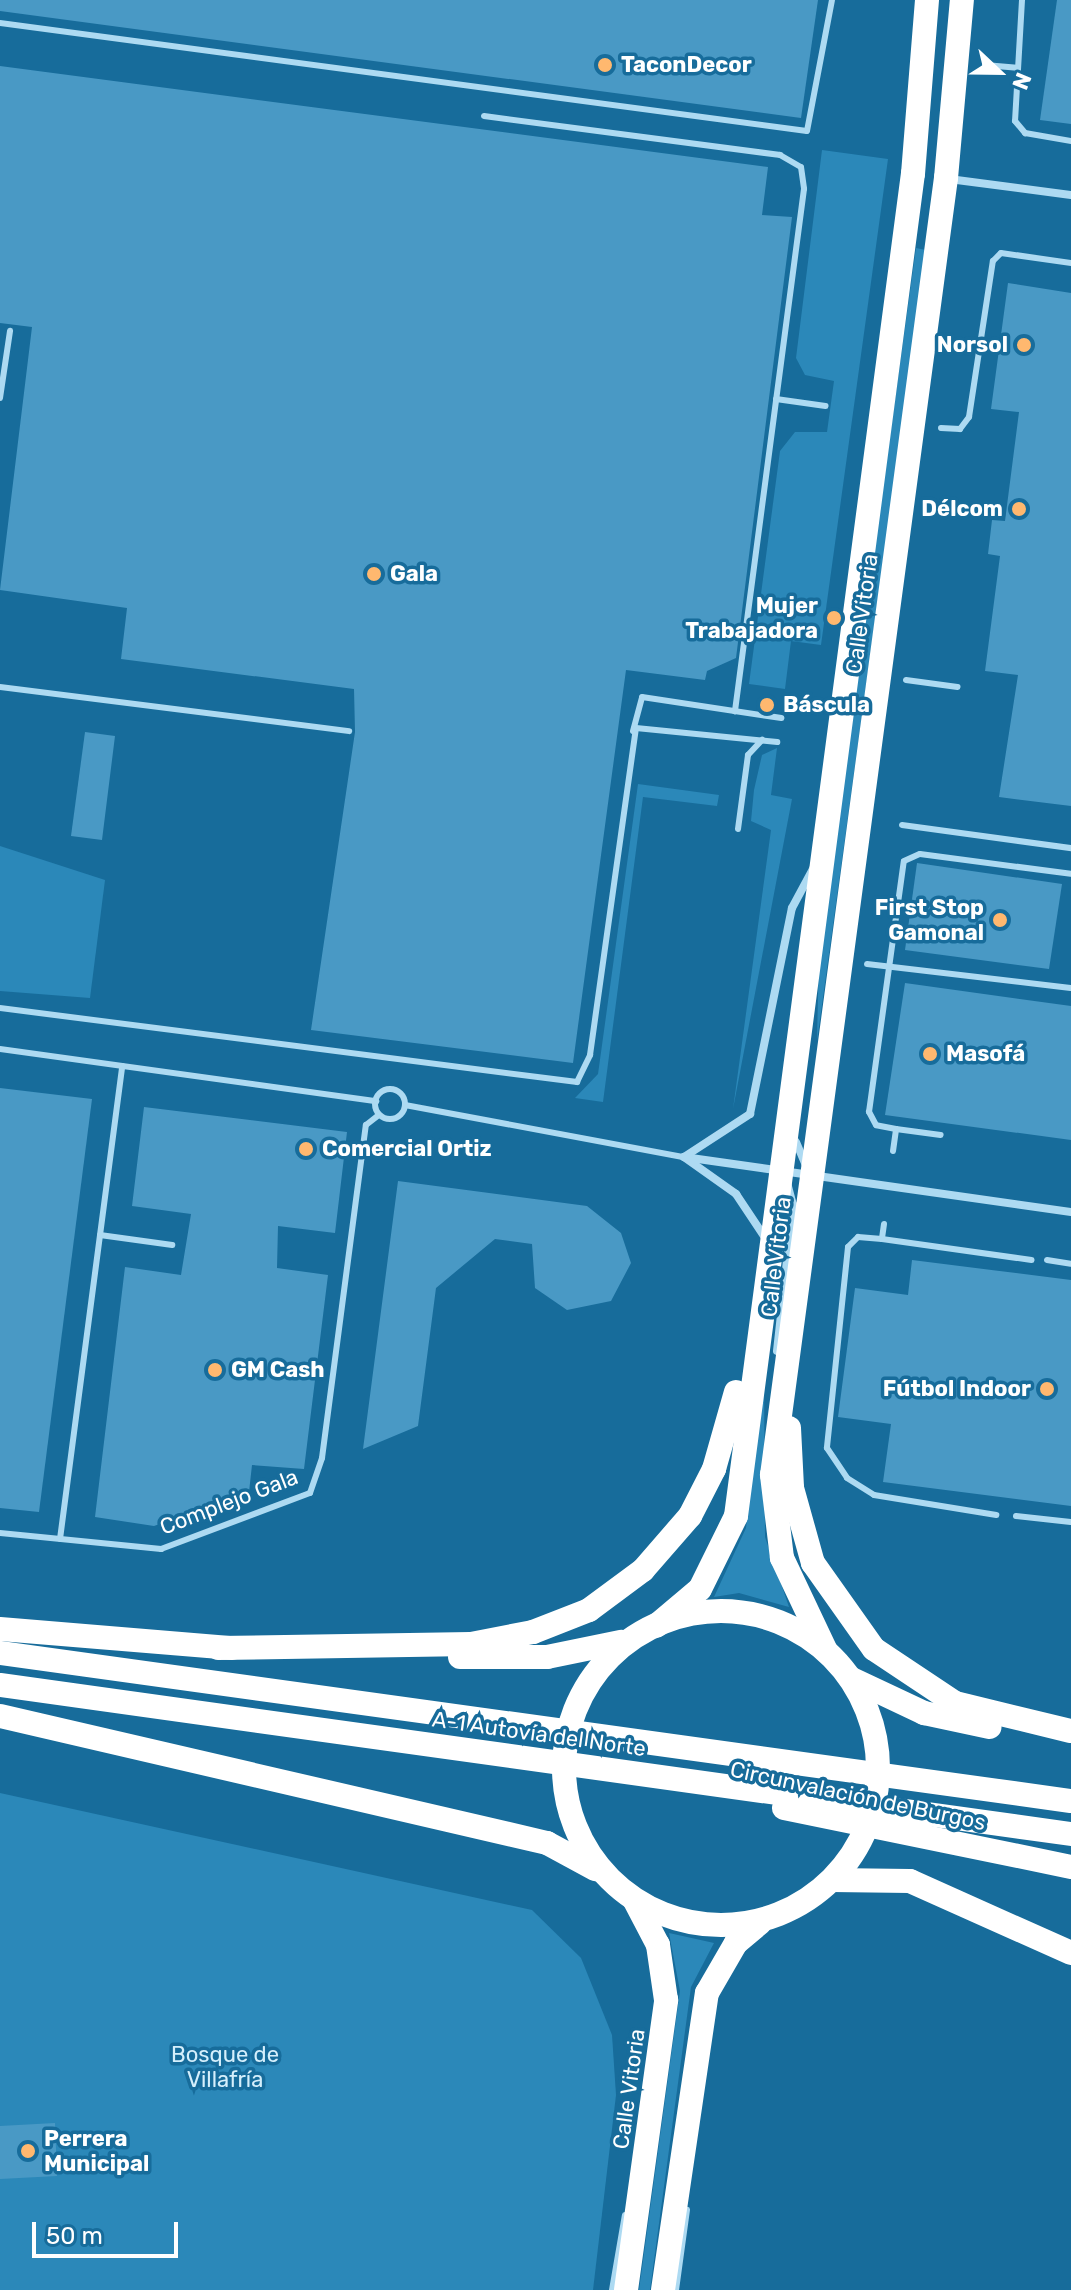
<!DOCTYPE html>
<meta charset="utf-8">
<style>
body{margin:0}
#map{position:relative;width:1071px;height:2290px;overflow:hidden;background:#176c9b;font-family:Rubik,sans-serif}
div>[style]{position:absolute}
.green>*{inset:0;background:#2b88b9}
.building>*{inset:0;background:#4999c5}
.lane>*{height:6px;margin:-3px;padding:0 3px;transform-origin:3px;border-radius:3px;background:#addaf2}
.lane>.ring{margin:-3px;padding:0;box-sizing:content-box;background:none;border:6px solid #addaf2;border-radius:50%}
.street>*{height:8px;margin:-4px;padding:0 4px;transform-origin:4px;border-radius:4px;background:#addaf2}
.highway>*{height:24px;margin:-12px;padding:0 12px;transform-origin:12px;border-radius:12px;background:#fff}
.highway>.ring{margin:-12px;padding:0;box-sizing:content-box;background:none;border:24px solid #fff;border-radius:50%}
.dots>*{width:22px;height:22px;translate:-50% -50%;box-sizing:border-box;border:4px solid #176c9b;border-radius:50%}
span{translate:-50% -50%;white-space:nowrap;text-align:center;line-height:1.15;-webkit-text-stroke:7px #176c9b;paint-order:stroke}
.poi-label{font-size:22px;color:#fff;font-weight:700}
.left{translate:0 -50%;text-align:left}
.right{translate:-100% -50%;text-align:right}
.street-label{font-size:22px;color:#fff}
.park-label{font-size:22px;color:#d5effc}
.north{position:absolute;left:959px;top:32px;width:80px;height:80px;-webkit-text-stroke:6px #176c9b;paint-order:stroke;rotate:112deg;font-size:22px;font-weight:700;line-height:32px;text-align:center;color:#fff}
.north::after{content:'';display:block;margin:auto;width:28px;height:36px;background:#fff;clip-path:polygon(50% 0,100% 100%,50% 72%,0 100%)}
.scale{position:absolute;left:32px;top:2222px;width:146px;height:36px;box-sizing:border-box;border:4px solid #fff;border-top:0;padding-left:10px;font-size:24px;line-height:28px;white-space:nowrap;color:#fff;-webkit-text-stroke:6px #176c9b;paint-order:stroke}
</style>
<div id="map">
<div class="green">
<div style="clip-path:polygon(822px 150px,888px 159px,821px 645px,791px 641px,785px 689px,749px 684px,780px 451px,795px 432px,827px 432px,834px 381px,805px 375px,796px 358px)"></div>
<div style="clip-path:polygon(916px 248px,926px 250px,817px 1041px,819px 951px)"></div>
<div style="clip-path:polygon(777px 748px,771px 795px,792px 799px,733px 1109px,771px 830px,751px 821px,754px 790px,762px 755px)"></div>
<div style="clip-path:polygon(638px 784px,719px 795px,717px 806px,643px 797px,603px 1102px,575px 1098px,598px 1074px)"></div>
<div style="clip-path:polygon(0 846px,105px 880px,90px 998px,0 991px)"></div>
<div style="clip-path:polygon(764px 1373px,765px 1537px,789px 1607px,739px 1593px,714px 1597px,746px 1528px)"></div>
<div style="clip-path:polygon(0 1793px,532px 1910px,581px 1958px,612px 2035px,616px 2095px,593px 2290px,0 2290px)"></div>
<div style="clip-path:polygon(669px 1933px,714px 1943px,691px 1987px,650px 2290px,639px 2290px,680px 1991px)"></div>
</div>
<div class="building">
<div style="clip-path:polygon(0 0,818px 0,801px 118px,0 11px)"></div>
<div style="clip-path:polygon(1057px 0,1071px 0,1071px 124px,1040px 120px)"></div>
<div style="clip-path:polygon(0 66px,768px 167px,762px 215px,792px 217px,736px 658px,707px 671px,705px 680px,626px 670px,573px 1063px,311px 1030px,355px 732px,354px 689px,121px 659px,127px 608px,0 590px,32px 327px,0 323px)"></div>
<div style="clip-path:polygon(1008px 283px,1071px 293px,1071px 806px,999px 797px,1018px 675px,985px 671px,1000px 556px,988px 554px,992px 520px,1005px 521px,1019px 412px,991px 409px)"></div>
<div style="clip-path:polygon(85px 732px,115px 736px,102px 840px,71px 836px)"></div>
<div style="clip-path:polygon(917px 863px,1062px 884px,1049px 969px,905px 950px)"></div>
<div style="clip-path:polygon(905px 983px,1071px 1006px,1071px 1140px,885px 1115px)"></div>
<div style="clip-path:polygon(0 1088px,92px 1099px,39px 1512px,0 1508px)"></div>
<div style="clip-path:polygon(144px 1107px,347px 1132px,335px 1233px,278px 1226px,277px 1268px,328px 1275px,304px 1469px,252px 1465px,249px 1492px,154px 1526px,95px 1517px,125px 1267px,181px 1275px,191px 1214px,132px 1206px)"></div>
<div style="clip-path:polygon(398px 1181px,587px 1206px,621px 1233px,631px 1263px,611px 1301px,567px 1310px,535px 1288px,532px 1244px,495px 1239px,436px 1288px,418px 1426px,363px 1449px)"></div>
<div style="clip-path:polygon(912px 1260px,1071px 1280px,1071px 1506px,883px 1482px,891px 1424px,838px 1417px,855px 1288px,908px 1295px)"></div>
<div style="clip-path:polygon(55px 2123px,57px 2176px,0 2179px,0 2126px)"></div>
</div>
<div class="lane">
<div style="left:1022px;top:0;width:121px;rotate:93.3deg"></div>
<div style="left:1015px;top:121px;width:16px;rotate:50deg"></div>
<div style="left:1025px;top:133px;width:47px;rotate:9.9deg"></div>
<div style="left:0;top:23px;width:814px;rotate:7.62deg"></div>
<div style="left:807px;top:131px;width:133px;rotate:-79.2deg"></div>
<div style="left:985px;top:65px;width:32px;rotate:5deg"></div>
<div style="left:484px;top:116px;width:299px;rotate:7.5deg"></div>
<div style="left:780px;top:155px;width:24px;rotate:30deg"></div>
<div style="left:801px;top:167px;width:22px;rotate:82deg"></div>
<div style="left:804px;top:189px;width:527px;rotate:97.53deg"></div>
<div style="left:0;top:398px;width:68px;rotate:-81.5deg"></div>
<div style="left:776px;top:399px;width:50px;rotate:8deg"></div>
<div style="left:941px;top:428px;width:19px;rotate:3deg"></div>
<div style="left:960px;top:429px;width:15px;rotate:-53deg"></div>
<div style="left:969px;top:417px;width:158px;rotate:-81.3deg"></div>
<div style="left:993px;top:261px;width:11px;rotate:-45deg"></div>
<div style="left:1001px;top:253px;width:71px;rotate:8.1deg"></div>
<div style="left:906px;top:680px;width:52px;rotate:7.7deg"></div>
<div style="left:0;top:687px;width:352px;rotate:7.2deg"></div>
<div style="left:633px;top:731px;width:35px;rotate:-75deg"></div>
<div style="left:642px;top:697px;width:141px;rotate:8.6deg"></div>
<div style="left:902px;top:825px;width:171px;rotate:7.8deg"></div>
<div style="left:738px;top:829px;width:75px;rotate:-82.3deg"></div>
<div style="left:748px;top:755px;width:21px;rotate:-47deg"></div>
<div style="left:867px;top:964px;width:205px;rotate:6.7deg"></div>
<div style="left:0;top:1008px;width:582px;rotate:7.31deg"></div>
<div style="left:577px;top:1082px;width:30px;rotate:-64deg"></div>
<div style="left:590px;top:1055px;width:330px;rotate:-82deg"></div>
<div style="left:636px;top:728px;width:142px;rotate:5.7deg"></div>
<div style="left:0;top:1049px;width:380px;rotate:7.9deg"></div>
<div class="ring" style="left:375px;top:1089px;width:24px;height:24px"></div>
<div style="left:405px;top:1105px;width:284px;rotate:10.6deg"></div>
<div style="left:896px;top:1129px;width:45px;rotate:7.6deg"></div>
<div style="left:893px;top:1151px;width:22px;rotate:-82deg"></div>
<div style="left:896px;top:1129px;width:20px;rotate:-169deg"></div>
<div style="left:876px;top:1125px;width:15px;rotate:-118deg"></div>
<div style="left:869px;top:1112px;width:253px;rotate:-82.1deg"></div>
<div style="left:904px;top:861px;width:17px;rotate:-24deg"></div>
<div style="left:920px;top:854px;width:152px;rotate:7.5deg"></div>
<div style="left:884px;top:1224px;width:15px;rotate:98deg"></div>
<div style="left:882px;top:1239px;width:24px;rotate:-175deg"></div>
<div style="left:858px;top:1237px;width:14px;rotate:135deg"></div>
<div style="left:848px;top:1247px;width:202px;rotate:96deg"></div>
<div style="left:827px;top:1448px;width:36px;rotate:56deg"></div>
<div style="left:847px;top:1478px;width:32px;rotate:32deg"></div>
<div style="left:874px;top:1495px;width:124px;rotate:9.3deg"></div>
<div style="left:100px;top:1235px;width:73px;rotate:7.9deg"></div>
<div style="left:882px;top:1239px;width:151px;rotate:8deg"></div>
<div style="left:1047px;top:1260px;width:24px;rotate:9deg"></div>
<div style="left:1016px;top:1516px;width:55px;rotate:6.2deg"></div>
<div style="left:0;top:1533px;width:162px;rotate:5.7deg"></div>
<div style="left:161px;top:1549px;width:159px;rotate:-20.6deg"></div>
<div style="left:310px;top:1493px;width:37px;rotate:-71deg"></div>
<div style="left:322px;top:1458px;width:336px;rotate:-82.5deg"></div>
<div style="left:366px;top:1125px;width:16px;rotate:-38deg"></div>
<div style="left:60px;top:1539px;width:477px;rotate:-82.5deg"></div>
<div style="left:612px;top:2290px;width:76px;rotate:-80.2deg"></div>
<div style="left:676px;top:2290px;width:81px;rotate:-82.2deg"></div>
</div>
<div class="street">
<div style="left:949px;top:179px;width:123px;rotate:7.5deg"></div>
<div style="left:796px;top:1142px;width:34px;rotate:67deg"></div>
<div style="left:684px;top:1157px;width:391px;rotate:8.1deg"></div>
<div style="left:684px;top:1157px;width:79px;rotate:-33.1deg"></div>
<div style="left:750px;top:1114px;width:210px;rotate:-78.5deg"></div>
<div style="left:792px;top:908px;width:47px;rotate:-61.8deg"></div>
<div style="left:684px;top:1157px;width:64px;rotate:35.4deg"></div>
<div style="left:736px;top:1194px;width:54px;rotate:56.3deg"></div>
<div style="left:777px;top:1351px;width:147px;rotate:-83.7deg"></div>
<div style="left:793px;top:1205px;width:27px;rotate:-105deg"></div>
</div>
<div class="highway">
<div style="left:789px;top:1428px;width:60px;rotate:87.1deg"></div>
<div style="left:792px;top:1488px;width:78px;rotate:74.4deg"></div>
<div style="left:813px;top:1563px;width:105px;rotate:54.7deg"></div>
<div style="left:874px;top:1649px;width:97px;rotate:33.7deg"></div>
<div style="left:955px;top:1703px;width:119px;rotate:13.6deg"></div>
<div class="ring" style="left:564px;top:1611px;width:290px;height:290px"></div>
<div style="left:656px;top:1626px;width:57px;rotate:-40.1deg"></div>
<div style="left:700px;top:1589px;width:81px;rotate:-63.7deg"></div>
<div style="left:736px;top:1516px;width:1354px;rotate:-82.49deg"></div>
<div style="left:913px;top:174px;width:175px;rotate:-85.4deg"></div>
<div style="left:0;top:1629px;width:233px;rotate:4.7deg"></div>
<div style="left:218px;top:1648px;width:253px;rotate:-0.9deg"></div>
<div style="left:471px;top:1644px;width:63px;rotate:-11deg"></div>
<div style="left:533px;top:1632px;width:60px;rotate:-21.4deg"></div>
<div style="left:589px;top:1610px;width:67px;rotate:-36.5deg"></div>
<div style="left:643px;top:1570px;width:72px;rotate:-49deg"></div>
<div style="left:690px;top:1516px;width:53px;rotate:-62.9deg"></div>
<div style="left:714px;top:1469px;width:80px;rotate:-74.1deg"></div>
<div style="left:825px;top:1649px;width:101px;rotate:-115.3deg"></div>
<div style="left:782px;top:1558px;width:84px;rotate:-96.9deg"></div>
<div style="left:772px;top:1475px;width:1309px;rotate:-82.36deg"></div>
<div style="left:946px;top:178px;width:179px;rotate:-84.9deg"></div>
<div style="left:0;top:1653px;width:1081px;rotate:7.87deg"></div>
<div style="left:460px;top:1657px;width:87px"></div>
<div style="left:547px;top:1657px;width:76px;rotate:-11.5deg"></div>
<div style="left:852px;top:1679px;width:80px;rotate:25.3deg"></div>
<div style="left:924px;top:1713px;width:67px;rotate:12deg"></div>
<div style="left:0;top:1685px;width:1081px;rotate:7.92deg"></div>
<div style="left:0;top:1716px;width:562px;rotate:13.07deg"></div>
<div style="left:547px;top:1843px;width:55px;rotate:28.4deg"></div>
<div style="left:784px;top:1808px;width:293px;rotate:11.6deg"></div>
<div style="left:832px;top:1880px;width:78px;rotate:0.7deg"></div>
<div style="left:910px;top:1881px;width:176px;rotate:24.1deg"></div>
<div style="left:626px;top:2290px;width:293px;rotate:-82.1deg"></div>
<div style="left:666px;top:2000px;width:56px;rotate:-98.3deg"></div>
<div style="left:658px;top:1945px;width:50px;rotate:-117.6deg"></div>
<div style="left:663px;top:2290px;width:300px;rotate:-81.6deg"></div>
<div style="left:707px;top:1993px;width:58px;rotate:-59.9deg"></div>
<div style="left:736px;top:1943px;width:31px;rotate:-40deg"></div>
</div>
<div class="dots">
<div style="left:605px;top:65px;background:#ffb86f"></div>
<div style="left:1024px;top:345px;background:#ffb86f"></div>
<div style="left:1019px;top:509px;background:#ffb86f"></div>
<div style="left:374px;top:574px;background:#ffb86f"></div>
<div style="left:834px;top:618px;background:#ffb86f"></div>
<div style="left:767px;top:705px;background:#ffb86f"></div>
<div style="left:1000px;top:920px;background:#ffb86f"></div>
<div style="left:930px;top:1054px;background:#ffb86f"></div>
<div style="left:306px;top:1149px;background:#ffb86f"></div>
<div style="left:215px;top:1370px;background:#ffb86f"></div>
<div style="left:1047px;top:1389px;background:#ffb86f"></div>
<div style="left:28px;top:2151px;background:#ffb86f"></div>
</div>
<div class="poi-label">
<span class="left" style="left:621px;top:65px">TaconDecor</span>
<span class="right" style="left:1008px;top:345px">Norsol</span>
<span class="right" style="left:1003px;top:509px">Délcom</span>
<span class="left" style="left:390px;top:574px">Gala</span>
<span class="right" style="left:818px;top:618px">Mujer<br>Trabajadora</span>
<span class="left" style="left:783px;top:705px">Báscula</span>
<span class="right" style="left:984px;top:920px">First Stop<br>Gamonal</span>
<span class="left" style="left:946px;top:1054px">Masofá</span>
<span class="left" style="left:322px;top:1149px">Comercial Ortiz</span>
<span class="left" style="left:231px;top:1370px">GM Cash</span>
<span class="right" style="left:1031px;top:1389px">Fútbol Indoor</span>
<span class="left" style="left:44px;top:2151px">Perrera<br>Municipal</span>
</div>
<div class="street-label">
<span style="left:862px;top:614px;rotate:-82deg">Calle Vitoria</span>
<span style="left:776px;top:1257px;rotate:-83deg">Calle Vitoria</span>
<span style="left:229px;top:1502px;rotate:-21deg">Complejo Gala</span>
<span style="left:539px;top:1734px;rotate:8deg">A-1 Autovía del Norte</span>
<span style="left:858px;top:1796px;rotate:12deg">Circunvalación de Burgos</span>
<span style="left:629px;top:2089px;rotate:-82deg">Calle Vitoria</span>
</div>
<div class="park-label">
<span style="left:225px;top:2067px">Bosque de<br>Villafría</span>
</div>
<div class="north">N</div>
<div class="scale">50 m</div>
</div>
